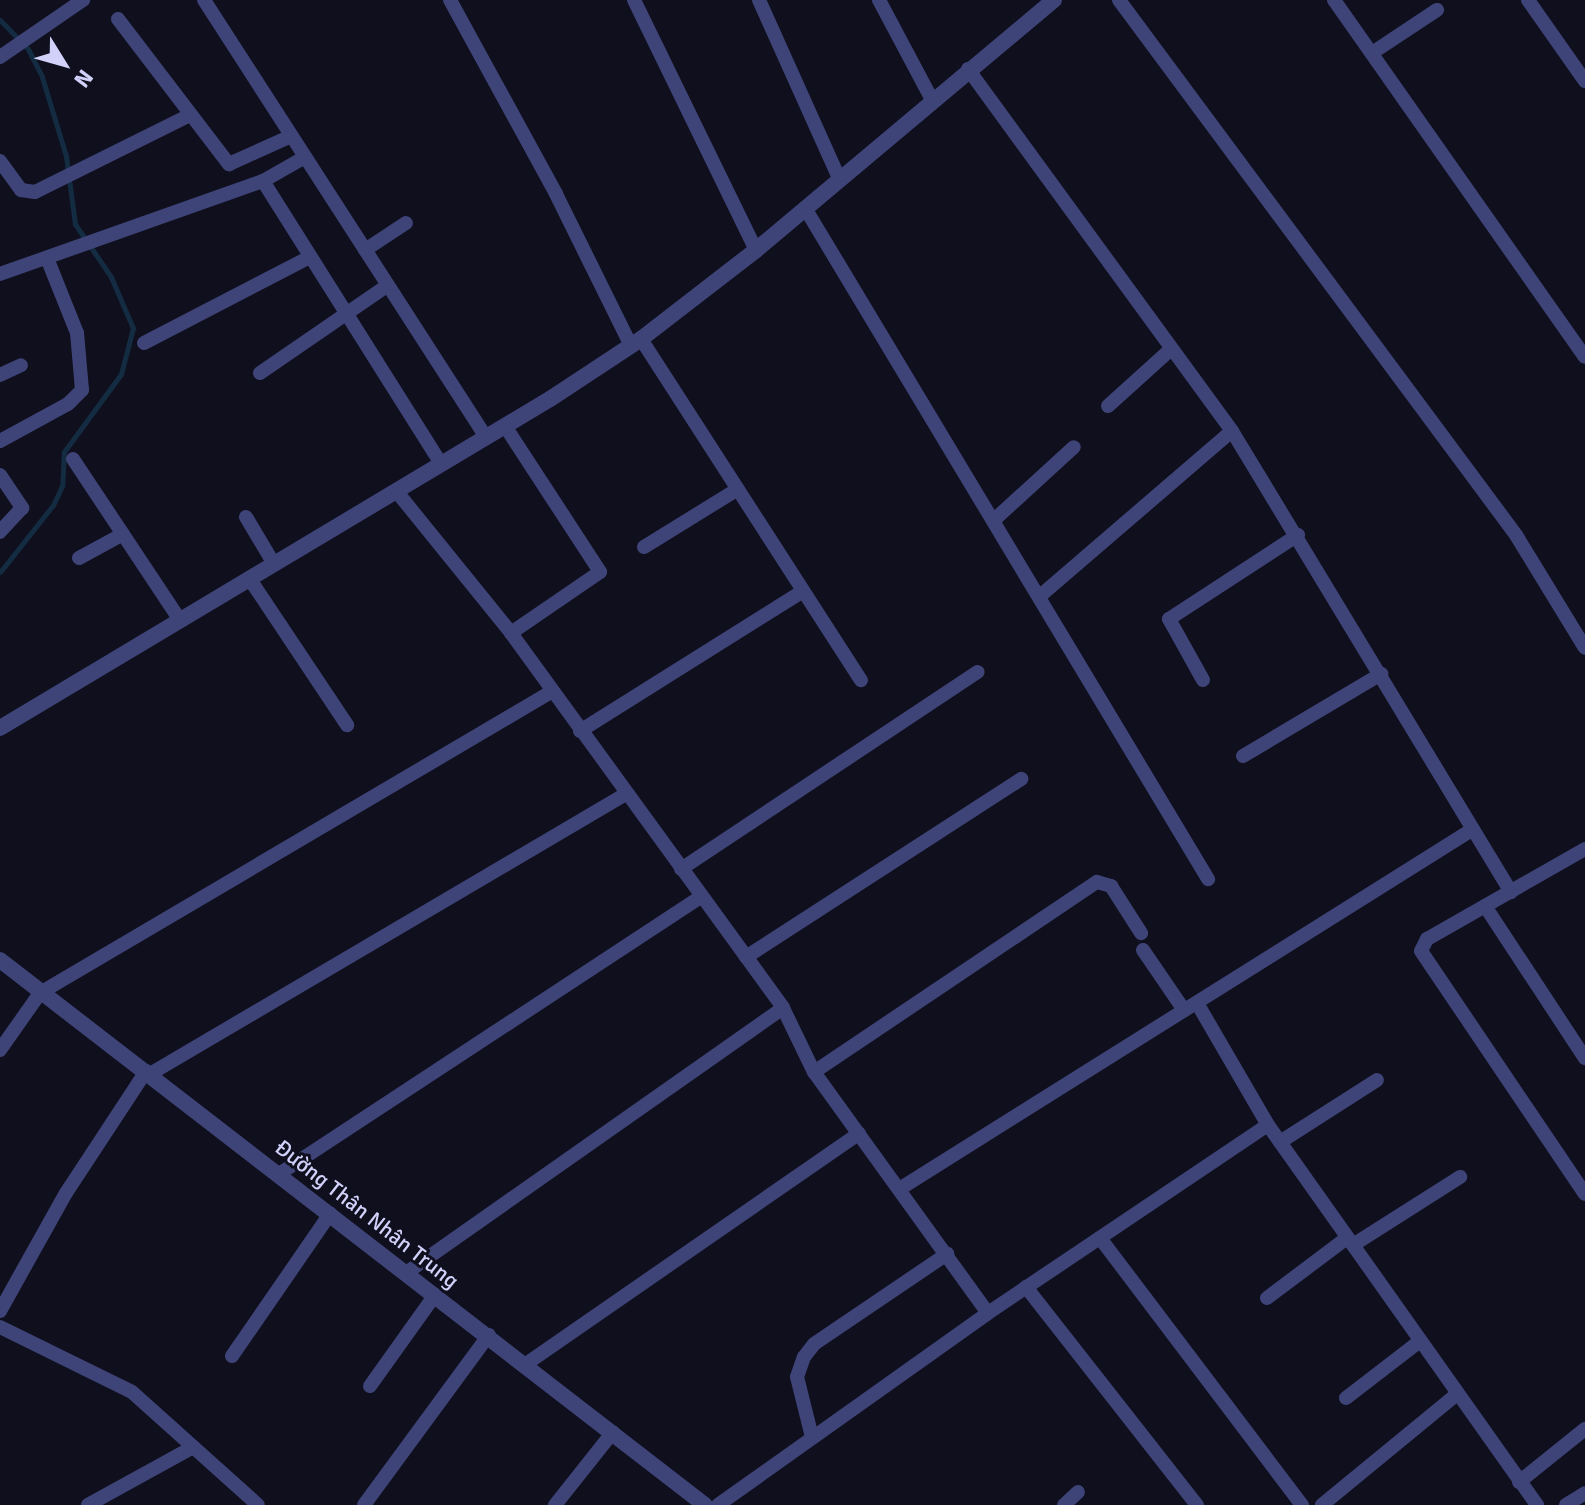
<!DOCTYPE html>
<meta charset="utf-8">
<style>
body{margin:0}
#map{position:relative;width:1585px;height:1505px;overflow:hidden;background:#0f0f1e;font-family:Signika,sans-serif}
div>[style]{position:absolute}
.stream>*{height:5px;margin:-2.5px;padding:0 2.5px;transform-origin:2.5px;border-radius:2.5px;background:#142c42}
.minor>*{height:14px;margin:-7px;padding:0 7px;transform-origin:7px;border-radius:7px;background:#3f4478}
.tertiary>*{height:16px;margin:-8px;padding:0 8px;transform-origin:8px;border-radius:8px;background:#3f4478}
span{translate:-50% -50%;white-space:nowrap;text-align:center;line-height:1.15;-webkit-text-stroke:6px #0f0f1e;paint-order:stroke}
.street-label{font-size:22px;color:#d1d1fa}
.north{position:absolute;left:24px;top:24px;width:80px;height:80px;-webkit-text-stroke:6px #0f0f1e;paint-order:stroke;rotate:127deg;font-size:22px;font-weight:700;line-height:32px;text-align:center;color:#d1d1fa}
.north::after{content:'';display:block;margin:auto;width:28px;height:36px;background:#d1d1fa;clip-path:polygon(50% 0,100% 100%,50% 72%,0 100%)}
</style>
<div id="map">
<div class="stream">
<div style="left:0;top:20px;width:40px;rotate:46deg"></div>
<div style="left:28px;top:49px;width:31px;rotate:63deg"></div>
<div style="left:42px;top:77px;width:83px;rotate:73.1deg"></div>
<div style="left:66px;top:156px;width:69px;rotate:82.5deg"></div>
<div style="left:75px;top:224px;width:64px;rotate:55.8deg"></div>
<div style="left:111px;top:277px;width:56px;rotate:66.7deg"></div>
<div style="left:133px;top:328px;width:48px;rotate:104.6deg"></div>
<div style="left:121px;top:374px;width:97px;rotate:126.2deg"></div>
<div style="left:64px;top:452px;width:34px;rotate:93deg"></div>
<div style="left:62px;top:486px;width:21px;rotate:115deg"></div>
<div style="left:53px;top:505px;width:85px;rotate:128.3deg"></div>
</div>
<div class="minor">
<div style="left:204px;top:0;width:520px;rotate:57.17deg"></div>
<div style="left:450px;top:0;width:221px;rotate:61.3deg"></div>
<div style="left:556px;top:194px;width:169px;rotate:63.7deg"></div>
<div style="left:634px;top:0;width:278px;rotate:64deg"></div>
<div style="left:759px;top:0;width:195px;rotate:65.8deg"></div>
<div style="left:879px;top:0;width:111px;rotate:62deg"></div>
<div style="left:1119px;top:0;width:666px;rotate:53.42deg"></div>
<div style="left:1516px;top:535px;width:132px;rotate:58.6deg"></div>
<div style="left:1334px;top:0;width:436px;rotate:54.9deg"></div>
<div style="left:1528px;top:0;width:99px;rotate:54.9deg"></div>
<div style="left:118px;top:19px;width:183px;rotate:52.6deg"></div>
<div style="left:229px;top:164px;width:68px;rotate:-24.3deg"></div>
<div style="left:1372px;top:53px;width:78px;rotate:-33.5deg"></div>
<div style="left:0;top:57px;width:101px;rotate:-34.5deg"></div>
<div style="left:968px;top:69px;width:448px;rotate:53.9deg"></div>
<div style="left:1232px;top:431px;width:539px;rotate:58.82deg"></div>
<div style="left:0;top:161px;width:36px;rotate:54deg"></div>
<div style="left:21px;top:190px;width:14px;rotate:8deg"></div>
<div style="left:35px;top:192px;width:173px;rotate:-26.4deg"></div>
<div style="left:263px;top:181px;width:334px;rotate:57.8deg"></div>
<div style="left:805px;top:208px;width:783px;rotate:59.01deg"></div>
<div style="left:365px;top:250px;width:49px;rotate:-33.4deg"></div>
<div style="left:0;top:274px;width:279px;rotate:-19.5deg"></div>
<div style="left:263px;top:181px;width:48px;rotate:-29.7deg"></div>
<div style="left:641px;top:339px;width:406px;rotate:57.2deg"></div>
<div style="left:144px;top:343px;width:185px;rotate:-27.4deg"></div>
<div style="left:260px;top:373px;width:155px;rotate:-34.5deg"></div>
<div style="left:0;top:375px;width:23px;rotate:-25deg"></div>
<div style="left:1108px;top:406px;width:85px;rotate:-42.1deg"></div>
<div style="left:505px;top:426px;width:174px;rotate:56.9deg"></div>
<div style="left:600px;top:572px;width:108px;rotate:145.6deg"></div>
<div style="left:0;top:441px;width:77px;rotate:-28.6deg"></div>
<div style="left:68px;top:404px;width:20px;rotate:-45deg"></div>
<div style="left:82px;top:390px;width:57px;rotate:-95deg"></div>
<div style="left:77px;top:333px;width:81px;rotate:-111.8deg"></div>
<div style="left:73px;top:459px;width:193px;rotate:56.4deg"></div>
<div style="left:0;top:475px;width:40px;rotate:56deg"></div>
<div style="left:22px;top:508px;width:33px;rotate:133deg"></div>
<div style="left:397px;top:492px;width:181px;rotate:51deg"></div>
<div style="left:511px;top:633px;width:463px;rotate:54deg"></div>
<div style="left:783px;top:1008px;width:71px;rotate:64.2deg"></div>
<div style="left:814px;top:1072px;width:297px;rotate:54.2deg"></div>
<div style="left:246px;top:517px;width:55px;rotate:59.2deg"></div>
<div style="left:994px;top:520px;width:108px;rotate:-42.4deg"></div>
<div style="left:644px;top:547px;width:110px;rotate:-31.7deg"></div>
<div style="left:79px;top:558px;width:50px;rotate:-28.6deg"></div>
<div style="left:249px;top:578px;width:177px;rotate:56.3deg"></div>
<div style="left:1040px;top:596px;width:253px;rotate:-40.7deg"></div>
<div style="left:1203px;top:680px;width:70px;rotate:-119.1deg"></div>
<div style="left:1169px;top:619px;width:154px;rotate:-33.1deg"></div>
<div style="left:580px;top:731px;width:263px;rotate:-32.1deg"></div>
<div style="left:1243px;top:756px;width:161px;rotate:-30.7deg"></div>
<div style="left:1585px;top:849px;width:182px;rotate:150.3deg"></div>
<div style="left:1427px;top:939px;width:13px;rotate:117deg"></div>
<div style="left:1421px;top:951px;width:293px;rotate:56deg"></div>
<div style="left:681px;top:869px;width:356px;rotate:-33.6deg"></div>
<div style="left:1485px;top:906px;width:182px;rotate:56.7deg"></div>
<div style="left:1143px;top:950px;width:73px;rotate:55.7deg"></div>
<div style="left:746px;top:957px;width:328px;rotate:-32.9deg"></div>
<div style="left:1197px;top:1003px;width:141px;rotate:59.8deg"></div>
<div style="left:1268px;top:1125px;width:466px;rotate:54.7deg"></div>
<div style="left:0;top:1050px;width:70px;rotate:-54.9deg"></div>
<div style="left:40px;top:993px;width:593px;rotate:-30.5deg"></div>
<div style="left:814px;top:1072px;width:341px;rotate:-33.9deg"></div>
<div style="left:1097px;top:882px;width:15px;rotate:16deg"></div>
<div style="left:1111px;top:886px;width:56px;rotate:57.4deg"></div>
<div style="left:150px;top:1074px;width:552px;rotate:-30.47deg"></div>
<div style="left:1280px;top:1142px;width:115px;rotate:-32.6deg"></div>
<div style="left:279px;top:1174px;width:506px;rotate:-33.31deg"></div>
<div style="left:901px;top:1188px;width:675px;rotate:-32.11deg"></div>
<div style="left:1100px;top:1238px;width:335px;rotate:52.9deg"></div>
<div style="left:1353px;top:1245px;width:127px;rotate:-32.4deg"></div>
<div style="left:406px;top:1273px;width:461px;rotate:-35.1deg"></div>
<div style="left:1026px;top:1287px;width:277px;rotate:51.9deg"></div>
<div style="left:1267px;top:1298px;width:100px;rotate:-36.9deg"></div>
<div style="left:0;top:1311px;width:135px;rotate:-60.8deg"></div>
<div style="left:66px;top:1193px;width:146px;rotate:-56.7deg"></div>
<div style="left:0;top:1327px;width:147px;rotate:26.2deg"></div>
<div style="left:132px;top:1392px;width:169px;rotate:41.9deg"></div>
<div style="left:232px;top:1356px;width:173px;rotate:-55.4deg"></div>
<div style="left:526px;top:1364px;width:405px;rotate:-34.7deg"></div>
<div style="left:370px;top:1386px;width:112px;rotate:-54.5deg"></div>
<div style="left:1346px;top:1398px;width:93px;rotate:-37.6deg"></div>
<div style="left:812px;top:1437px;width:62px;rotate:-104deg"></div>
<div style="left:797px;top:1377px;width:21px;rotate:-71deg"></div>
<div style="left:804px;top:1357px;width:16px;rotate:-52deg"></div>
<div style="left:814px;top:1344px;width:161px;rotate:-34.1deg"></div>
<div style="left:1519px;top:1482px;width:85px;rotate:-38.8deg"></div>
<div style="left:88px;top:1505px;width:120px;rotate:-28.9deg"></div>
<div style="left:364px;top:1505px;width:211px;rotate:-53.7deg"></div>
<div style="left:555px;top:1505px;width:93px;rotate:-51.5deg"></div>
<div style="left:718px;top:1505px;width:331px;rotate:-35.4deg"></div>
<div style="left:988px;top:1313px;width:337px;rotate:-33.9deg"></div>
<div style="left:1064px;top:1505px;width:19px;rotate:-43deg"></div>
<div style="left:1322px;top:1505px;width:175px;rotate:-39.4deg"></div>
<div style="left:1566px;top:1505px;width:22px;rotate:-32deg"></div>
</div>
<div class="tertiary">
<div style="left:0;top:728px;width:641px;rotate:-30.89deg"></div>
<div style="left:550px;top:399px;width:109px;rotate:-33.4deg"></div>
<div style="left:641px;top:339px;width:145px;rotate:-37.7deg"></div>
<div style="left:756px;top:250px;width:389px;rotate:-40deg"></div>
<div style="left:0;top:960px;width:891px;rotate:37.71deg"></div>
</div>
<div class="street-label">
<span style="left:367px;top:1214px;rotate:38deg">Đường Thân Nhân Trung</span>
</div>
<div class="north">N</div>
</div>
